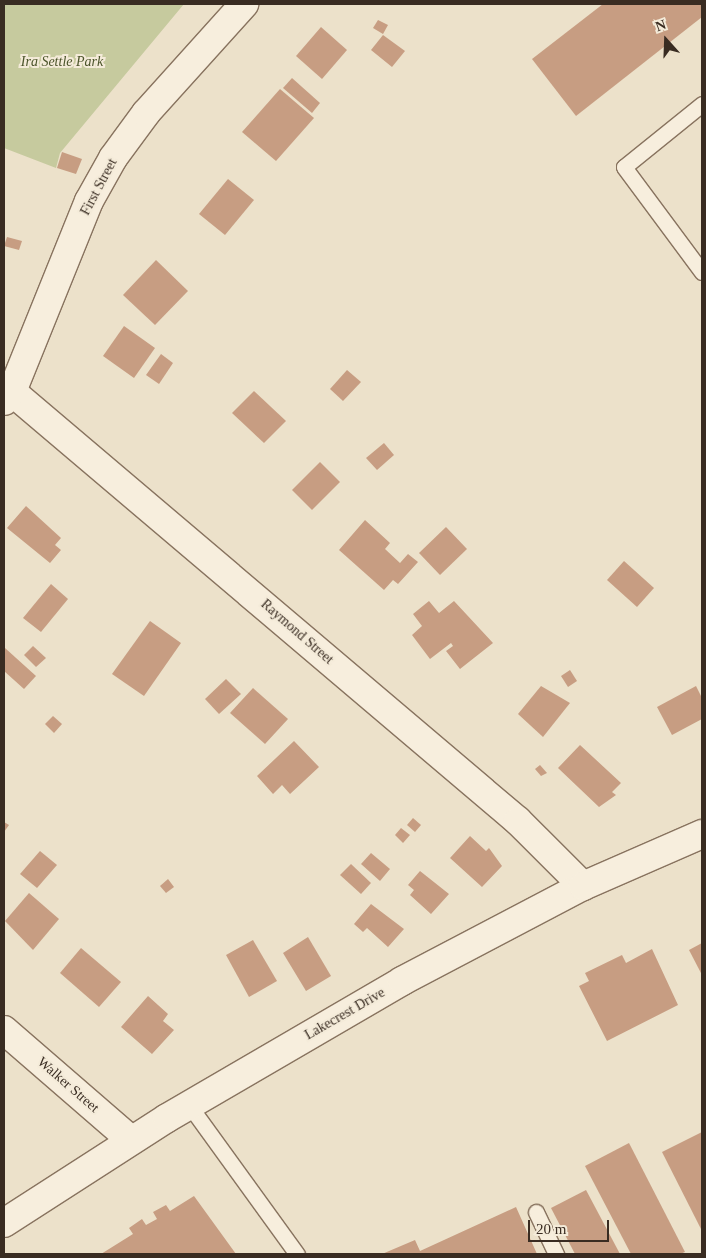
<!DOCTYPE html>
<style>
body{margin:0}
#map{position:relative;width:706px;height:1258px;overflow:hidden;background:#ece1ca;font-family:"Times New Roman",serif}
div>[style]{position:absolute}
.green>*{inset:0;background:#c6ca9e}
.building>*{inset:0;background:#c79d82}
.roads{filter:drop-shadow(1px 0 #88735f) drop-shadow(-1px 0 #88735f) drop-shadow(0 1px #88735f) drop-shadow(0 -1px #88735f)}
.service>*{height:15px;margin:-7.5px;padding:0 7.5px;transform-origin:7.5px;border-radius:7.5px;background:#f7eedd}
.minor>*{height:28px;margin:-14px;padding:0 14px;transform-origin:14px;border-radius:14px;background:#f7eedd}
span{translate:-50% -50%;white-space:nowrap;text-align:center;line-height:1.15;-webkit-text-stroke:4px #f4ebd9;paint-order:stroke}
.park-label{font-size:14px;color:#4b542a;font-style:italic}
.street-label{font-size:14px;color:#392c22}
.frame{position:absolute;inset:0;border:5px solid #392c22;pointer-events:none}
.north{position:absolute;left:641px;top:15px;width:50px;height:50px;-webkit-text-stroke:4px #f4ebd9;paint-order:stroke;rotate:340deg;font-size:14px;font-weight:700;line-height:20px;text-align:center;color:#392c22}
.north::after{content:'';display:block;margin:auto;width:18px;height:22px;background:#392c22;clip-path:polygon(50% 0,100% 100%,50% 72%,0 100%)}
.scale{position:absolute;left:528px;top:1220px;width:81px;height:22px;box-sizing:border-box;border:2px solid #392c22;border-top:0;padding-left:6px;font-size:15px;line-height:18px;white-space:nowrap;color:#392c22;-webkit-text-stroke:4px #f4ebd9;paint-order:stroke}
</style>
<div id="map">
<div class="green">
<div style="clip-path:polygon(4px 4px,184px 4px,60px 153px,56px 168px,4px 148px)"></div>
</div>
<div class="building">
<div style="clip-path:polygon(603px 4px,702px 4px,702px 17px,576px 116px,532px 59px)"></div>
<div style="clip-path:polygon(378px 20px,388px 25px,383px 34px,373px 28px)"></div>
<div style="clip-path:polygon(321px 27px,347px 50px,322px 79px,296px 56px)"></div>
<div style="clip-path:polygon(383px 35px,405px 51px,392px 67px,371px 50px)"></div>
<div style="clip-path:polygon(292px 78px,320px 103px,312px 113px,283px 88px)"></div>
<div style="clip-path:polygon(280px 89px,314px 118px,276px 161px,242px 132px)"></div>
<div style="clip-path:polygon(62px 152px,82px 159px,76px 174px,57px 168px)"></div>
<div style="clip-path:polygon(228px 179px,254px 200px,225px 235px,199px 214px)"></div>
<div style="clip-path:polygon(7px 237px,22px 241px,19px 250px,4px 246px)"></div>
<div style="clip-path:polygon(156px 260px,188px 291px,155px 325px,123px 295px)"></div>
<div style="clip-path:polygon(124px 326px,155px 348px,134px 378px,103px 356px)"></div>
<div style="clip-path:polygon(161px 354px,173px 363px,159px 384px,146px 375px)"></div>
<div style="clip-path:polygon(347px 370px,361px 382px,343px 401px,330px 389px)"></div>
<div style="clip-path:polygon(254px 391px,286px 421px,264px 443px,232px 413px)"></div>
<div style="clip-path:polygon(384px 443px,394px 455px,377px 470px,366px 458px)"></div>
<div style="clip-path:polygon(320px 462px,340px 482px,312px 510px,292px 490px)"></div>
<div style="clip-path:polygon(26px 506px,61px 538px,55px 545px,61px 550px,50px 563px,7px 528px)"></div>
<div style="clip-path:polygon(365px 520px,390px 543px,385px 549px,400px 563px,408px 554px,418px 562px,398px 584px,393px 580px,384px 590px,339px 550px)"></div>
<div style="clip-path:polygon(446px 527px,467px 549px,440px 575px,419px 553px)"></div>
<div style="clip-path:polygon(624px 561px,654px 588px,637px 607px,607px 580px)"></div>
<div style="clip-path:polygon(51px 584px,68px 599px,41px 632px,23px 618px)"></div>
<div style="clip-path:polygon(429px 601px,439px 613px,454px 601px,493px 643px,460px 669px,446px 651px,453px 646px,451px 643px,430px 659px,412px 635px,422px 626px,413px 614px)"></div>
<div style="clip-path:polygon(150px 621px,181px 643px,144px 696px,112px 674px)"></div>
<div style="clip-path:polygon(33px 646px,46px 658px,36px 667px,24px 655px)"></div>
<div style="clip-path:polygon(5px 648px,36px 676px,24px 689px,4px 671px)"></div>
<div style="clip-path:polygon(570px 670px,577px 681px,568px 687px,561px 676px)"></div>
<div style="clip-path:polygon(226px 679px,241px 694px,219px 714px,205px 699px)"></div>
<div style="clip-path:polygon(541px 686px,570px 703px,543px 737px,518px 714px)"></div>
<div style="clip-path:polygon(696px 686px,702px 698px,702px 719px,672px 735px,657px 707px)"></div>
<div style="clip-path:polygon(253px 688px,288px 719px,265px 744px,230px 713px)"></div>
<div style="clip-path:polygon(53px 716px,62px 724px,54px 733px,45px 724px)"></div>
<div style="clip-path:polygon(294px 741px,319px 767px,290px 794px,282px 785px,273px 794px,257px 776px)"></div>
<div style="clip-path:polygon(580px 745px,621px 783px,612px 792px,616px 795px,599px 807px,558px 768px)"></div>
<div style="clip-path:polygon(540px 765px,547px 773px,541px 776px,535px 769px)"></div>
<div style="clip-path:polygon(413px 818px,421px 825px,415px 832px,407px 825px)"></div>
<div style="clip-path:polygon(4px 822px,9px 825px,4px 832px)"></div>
<div style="clip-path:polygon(401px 828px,410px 835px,403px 843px,395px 835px)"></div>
<div style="clip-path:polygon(470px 836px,486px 851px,489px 848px,502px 866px,482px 887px,450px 858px)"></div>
<div style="clip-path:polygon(40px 851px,57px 865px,37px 888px,20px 874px)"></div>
<div style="clip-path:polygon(371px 853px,390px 869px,380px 881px,361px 864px)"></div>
<div style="clip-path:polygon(351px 864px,371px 883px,361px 894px,340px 875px)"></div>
<div style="clip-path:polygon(420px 871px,449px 894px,431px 914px,410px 895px,414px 890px,408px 885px)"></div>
<div style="clip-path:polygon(168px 879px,174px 887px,166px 893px,160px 886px)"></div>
<div style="clip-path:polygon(29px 893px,59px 919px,33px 950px,5px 921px)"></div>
<div style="clip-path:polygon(371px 904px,404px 929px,388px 947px,367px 928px,363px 932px,354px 924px)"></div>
<div style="clip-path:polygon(308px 937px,331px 976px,306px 991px,283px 953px)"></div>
<div style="clip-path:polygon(253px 940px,277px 981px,249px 997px,226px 955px)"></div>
<div style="clip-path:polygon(702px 943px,702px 975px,689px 950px)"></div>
<div style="clip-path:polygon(81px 948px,121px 982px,99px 1007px,60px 973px)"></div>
<div style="clip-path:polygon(652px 949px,678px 1005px,607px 1041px,579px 986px,589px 981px,585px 973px,622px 955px,626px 963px)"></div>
<div style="clip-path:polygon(148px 996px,168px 1014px,163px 1021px,174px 1030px,152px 1054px,121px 1027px)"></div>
<div style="clip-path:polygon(702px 1132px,702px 1231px,662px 1152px)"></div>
<div style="clip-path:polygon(629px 1143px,685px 1252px,680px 1254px,631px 1254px,585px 1166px)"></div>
<div style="clip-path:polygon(586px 1190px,620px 1254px,575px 1254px,551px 1208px)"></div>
<div style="clip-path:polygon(194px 1196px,236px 1254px,101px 1254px,133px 1234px,129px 1228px,142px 1219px,146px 1225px,157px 1219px,153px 1212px,166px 1205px,170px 1211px)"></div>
<div style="clip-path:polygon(516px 1207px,537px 1254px,382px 1254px,415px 1240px,420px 1251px)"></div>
</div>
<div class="roads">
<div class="service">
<div style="left:702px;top:104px;width:100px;rotate:141.1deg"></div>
<div style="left:624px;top:167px;width:131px;rotate:53.4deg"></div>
<div style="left:189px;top:1105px;width:184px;rotate:54.1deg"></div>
<div style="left:536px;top:1212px;width:47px;rotate:64.5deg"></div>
</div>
<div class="minor">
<div style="left:4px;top:385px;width:674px;rotate:40.31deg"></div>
<div style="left:518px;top:821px;width:92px;rotate:45deg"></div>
<div style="left:4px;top:401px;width:15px;rotate:-53deg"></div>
<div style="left:13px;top:389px;width:203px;rotate:-68deg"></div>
<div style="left:89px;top:201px;width:49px;rotate:-60.8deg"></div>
<div style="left:113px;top:158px;width:56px;rotate:-53.7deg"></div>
<div style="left:146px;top:113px;width:147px;rotate:-48deg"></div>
<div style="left:4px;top:1030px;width:168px;rotate:40.9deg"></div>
<div style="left:4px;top:1223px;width:194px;rotate:-32.8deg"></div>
<div style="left:167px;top:1118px;width:272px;rotate:-30.2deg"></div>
<div style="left:402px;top:981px;width:204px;rotate:-27.7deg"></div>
<div style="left:583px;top:886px;width:130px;rotate:-23.6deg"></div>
</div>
</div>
<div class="park-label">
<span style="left:62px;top:62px">Ira Settle Park</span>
</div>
<div class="street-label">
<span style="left:99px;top:187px;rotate:-62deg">First Street</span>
<span style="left:297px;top:632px;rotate:41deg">Raymond Street</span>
<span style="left:345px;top:1014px;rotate:-30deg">Lakecrest Drive</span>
<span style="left:68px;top:1085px;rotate:41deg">Walker Street</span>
</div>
<div class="frame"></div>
<div class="north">N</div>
<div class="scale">20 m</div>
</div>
